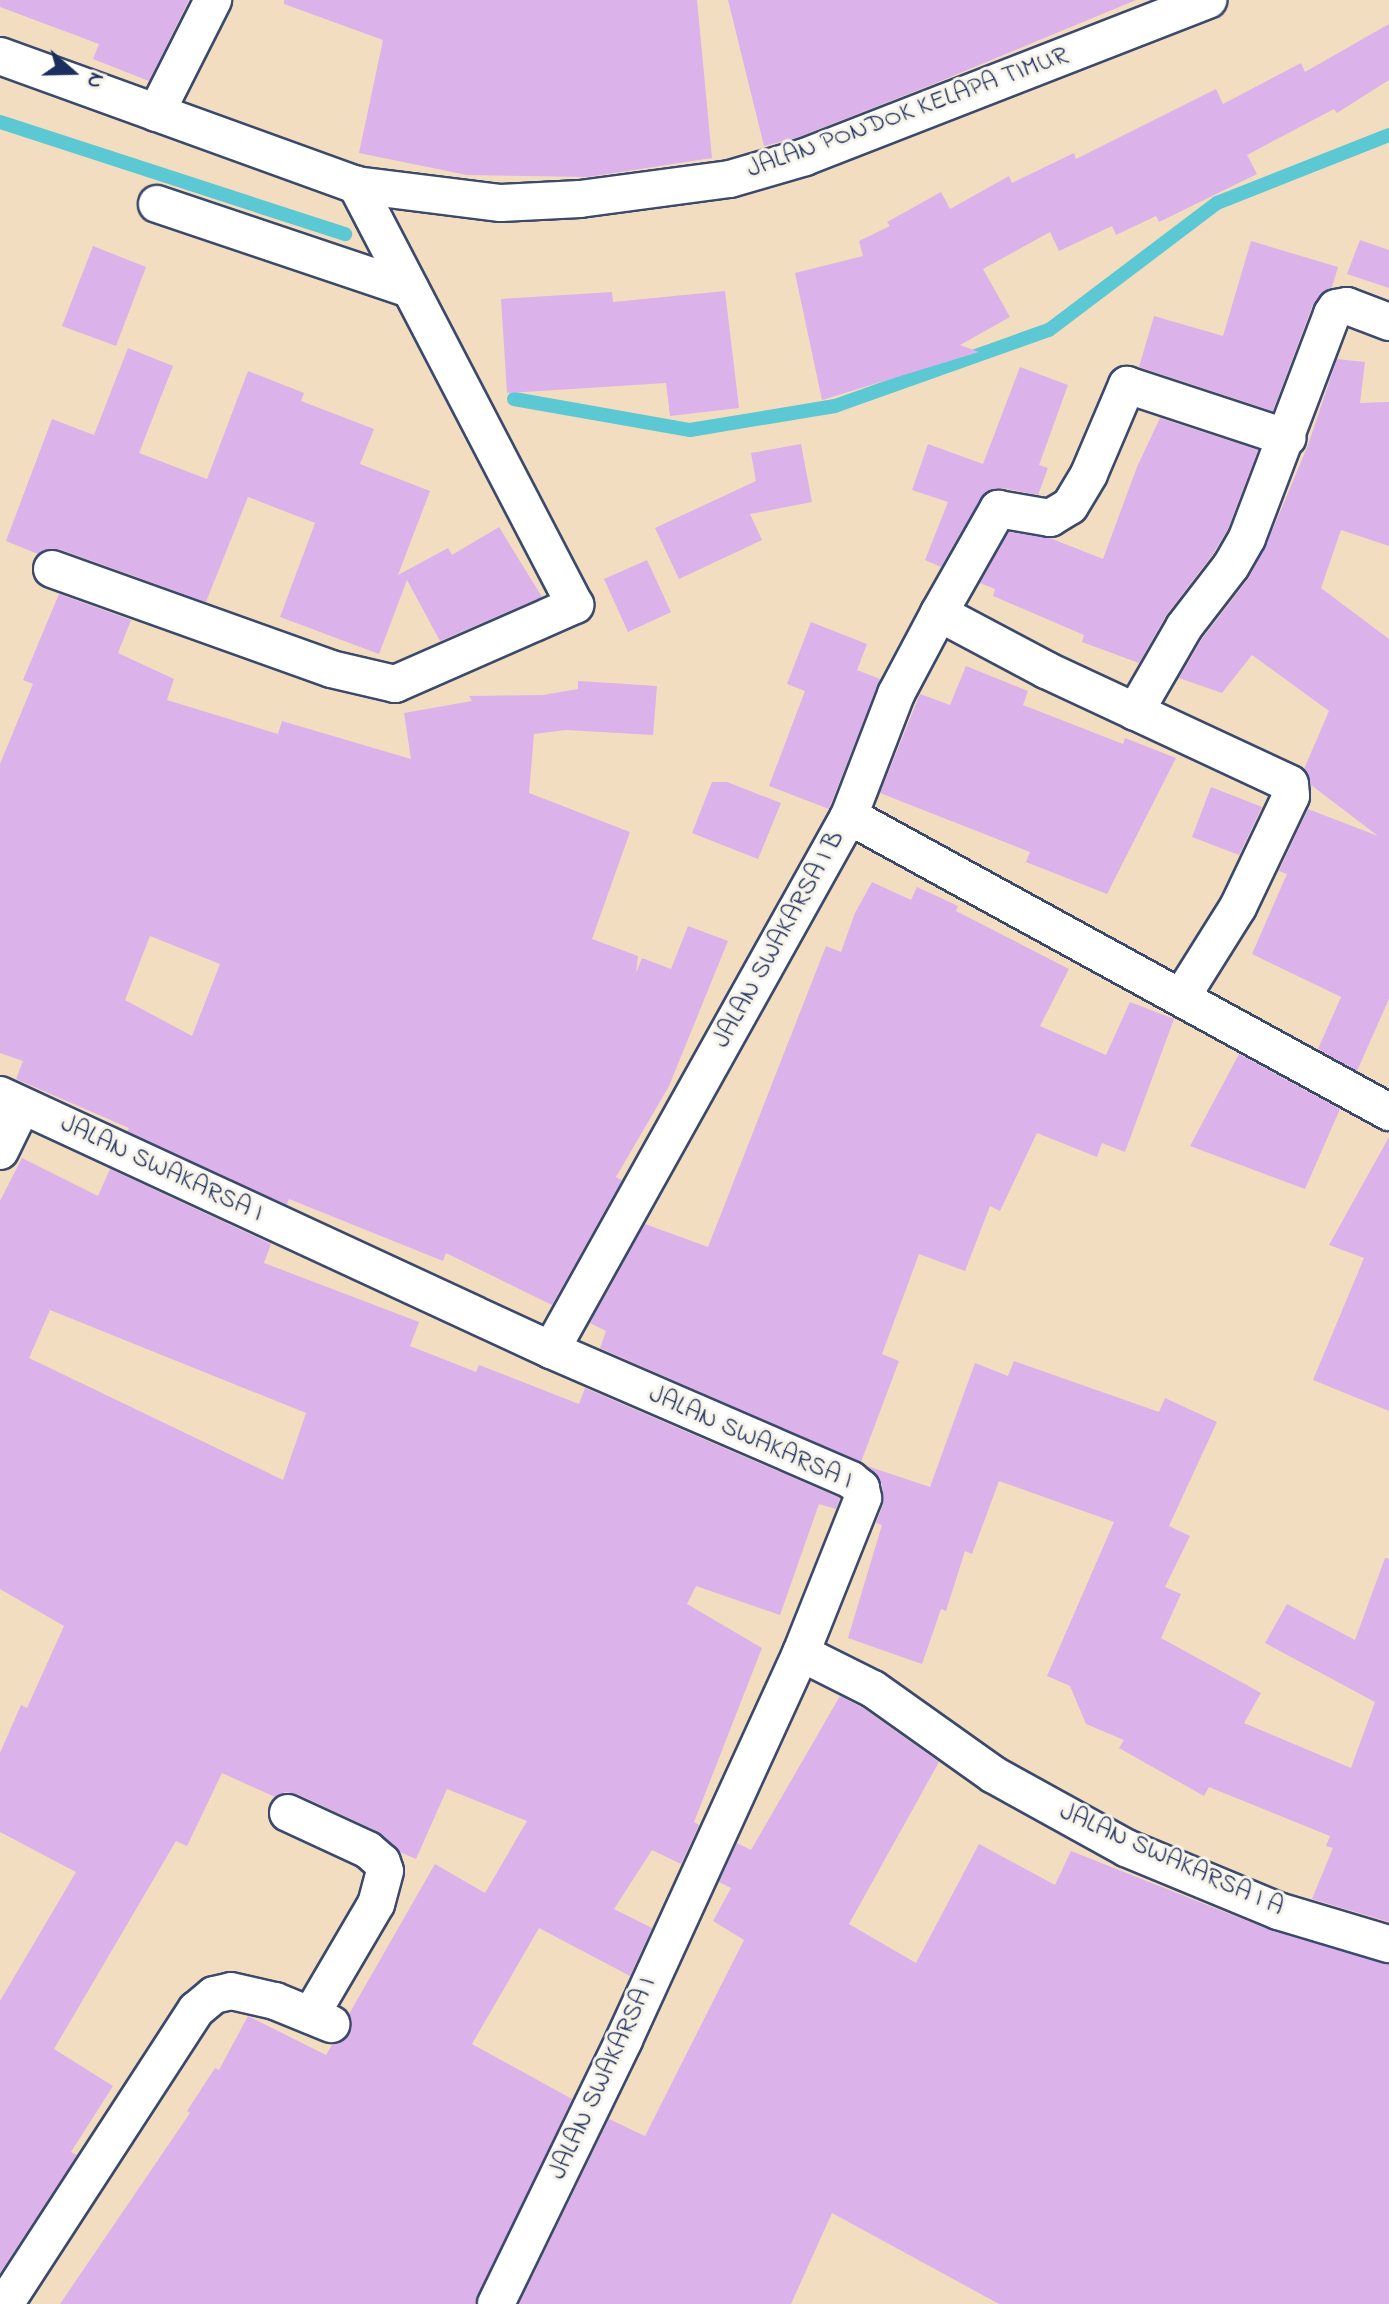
<!DOCTYPE html>
<style>
body{margin:0}
#map{position:relative;width:1389px;height:2304px;overflow:hidden;background:#f3ddc0;font-family:"Indie Flower",sans-serif}
div>[style]{position:absolute}
.stream>*{height:14px;margin:-7px;padding:0 7px;transform-origin:7px;border-radius:7px;background:#5cc8d3}
.building>*{inset:0;background:#dbb2ea}
.roads{filter:drop-shadow(2px 0 #3b496d) drop-shadow(-2px 0 #3b496d) drop-shadow(0 2px #3b496d) drop-shadow(0 -2px #3b496d)}
.minor>*{height:36px;margin:-18px;padding:0 18px;transform-origin:18px;border-radius:18px;background:#fff}
span{translate:-50% -50%;white-space:nowrap;text-align:center;line-height:1.15;-webkit-text-stroke:6px #f7f3e8;paint-order:stroke}
.street-label{font-size:26px;color:#1b2f5e}
.north{position:absolute;left:32px;top:32px;width:80px;height:80px;-webkit-text-stroke:6px #f7f3e8;paint-order:stroke;rotate:110deg;font-size:22px;font-weight:700;line-height:32px;text-align:center;color:#1b2f5e}
.north::after{content:'';display:block;margin:auto;width:28px;height:36px;background:#1b2f5e;clip-path:polygon(50% 0,100% 100%,50% 72%,0 100%)}
</style>
<div id="map">
<div class="stream">
<div style="left:0;top:122px;width:363px;rotate:18deg"></div>
<div style="left:514px;top:399px;width:179px;rotate:10deg"></div>
<div style="left:690px;top:430px;width:147px;rotate:-9.4deg"></div>
<div style="left:835px;top:406px;width:227px;rotate:-19.6deg"></div>
<div style="left:1049px;top:330px;width:211px;rotate:-37.1deg"></div>
<div style="left:1217px;top:203px;width:185px;rotate:-21.6deg"></div>
</div>
<div class="building">
<div style="clip-path:polygon(0 0,189px 0,149px 81px,93px 59px,99px 44px,0 7px)"></div>
<div style="clip-path:polygon(284px 0,697px 0,712px 158px,588px 177px,467px 175px,359px 153px,383px 40px,284px 4px)"></div>
<div style="clip-path:polygon(728px 0,1136px 0,931px 85px,796px 138px,764px 146px)"></div>
<div style="clip-path:polygon(1389px 24px,1389px 80px,1337px 113px,1334px 109px,1247px 155px,1257px 174px,1159px 222px,1156px 216px,1116px 235px,1112px 226px,1059px 251px,1050px 232px,983px 269px,1010px 317px,960px 345px,979px 352px,822px 400px,795px 273px,863px 256px,859px 241px,890px 226px,887px 222px,941px 192px,950px 209px,1009px 176px,1012px 183px,1074px 153px,1076px 159px,1216px 89px,1223px 104px,1301px 63px,1305px 72px)"></div>
<div style="clip-path:polygon(1360px 240px,1389px 250px,1389px 288px,1347px 274px)"></div>
<div style="clip-path:polygon(1251px 241px,1338px 267px,1332px 287px,1324px 291px,1312px 307px,1273px 411px,1139px 367px,1154px 316px,1223px 336px)"></div>
<div style="clip-path:polygon(93px 246px,146px 267px,116px 346px,62px 326px)"></div>
<div style="clip-path:polygon(725px 291px,739px 408px,670px 416px,666px 383px,507px 393px,501px 299px,612px 292px,613px 302px)"></div>
<div style="clip-path:polygon(128px 348px,173px 366px,139px 453px,207px 479px,248px 371px,304px 393px,301px 401px,374px 429px,360px 464px,430px 491px,398px 575px,448px 548px,452px 555px,499px 527px,542px 597px,440px 641px,407px 580px,379px 654px,280px 617px,315px 523px,248px 497px,206px 602px,59px 549px,48px 549px,38px 554px,6px 541px,52px 419px,94px 435px)"></div>
<div style="clip-path:polygon(1337px 359px,1365px 362px,1360px 403px,1389px 402px,1389px 546px,1341px 530px,1321px 588px,1389px 639px,1389px 999px,1357px 1071px,1318px 1049px,1341px 997px,1252px 954px,1287px 874px,1279px 871px,1308px 809px,1378px 836px,1311px 785px,1304px 769px,1329px 711px,1252px 655px,1222px 693px,1179px 678px,1202px 639px,1248px 579px,1265px 548px,1308px 445px)"></div>
<div style="clip-path:polygon(1020px 367px,1068px 385px,1039px 465px,1048px 468px,1038px 495px,1002px 488px,988px 491px,980px 499px,941px 567px,925px 560px,948px 502px,912px 490px,928px 444px,983px 464px)"></div>
<div style="clip-path:polygon(1160px 418px,1258px 450px,1228px 529px,1213px 554px,1167px 614px,1139px 663px,1082px 642px,1084px 635px,993px 596px,995px 589px,980px 583px,1009px 532px,1050px 538px,1103px 559px,1137px 467px)"></div>
<div style="clip-path:polygon(801px 444px,812px 502px,750px 514px,762px 540px,679px 579px,655px 528px,756px 481px,751px 453px)"></div>
<div style="clip-path:polygon(647px 560px,671px 612px,628px 632px,604px 579px)"></div>
<div style="clip-path:polygon(evenodd,59px 594px,131px 620px,118px 653px,174px 679px,167px 700px,278px 734px,282px 721px,411px 759px,404px 713px,472px 701px,469px 696px,543px 695px,578px 689px,578px 681px,657px 686px,653px 735px,566px 730px,534px 734px,529px 793px,630px 832px,592px 939px,638px 956px,636px 973px,642px 958px,671px 969px,688px 926px,728px 941px,669px 1086px,616px 1177px,622px 1180px,552px 1305px,446px 1253px,443px 1261px,289px 1199px,287px 1205px,127px 1131px,129px 1128px,16px 1079px,23px 1061px,0 1053px,0 764px,33px 684px,23px 680px,59px 594px,150px 936px,220px 964px,192px 1036px,125px 1000px,150px 936px)"></div>
<div style="clip-path:polygon(811px 622px,867px 644px,857px 670px,880px 679px,829px 809px,769px 786px,805px 691px,787px 684px)"></div>
<div style="clip-path:polygon(966px 666px,1028px 691px,1023px 705px,1123px 744px,1125px 738px,1176px 758px,1107px 894px,1026px 862px,1030px 852px,880px 793px,920px 694px,950px 705px)"></div>
<div style="clip-path:polygon(712px 782px,727px 782px,781px 803px,758px 859px,692px 833px)"></div>
<div style="clip-path:polygon(1211px 787px,1262px 807px,1239px 855px,1192px 837px)"></div>
<div style="clip-path:polygon(872px 882px,911px 900px,917px 887px,958px 906px,956px 911px,1069px 969px,1040px 1026px,1106px 1055px,1130px 1002px,1174px 1019px,1125px 1152px,1102px 1143px,1097px 1157px,1037px 1133px,1000px 1211px,990px 1206px,965px 1271px,919px 1254px,882px 1354px,899px 1361px,861px 1462px,600px 1348px,606px 1331px,590px 1323px,645px 1224px,708px 1247px,826px 946px,841px 952px,855px 913px)"></div>
<div style="clip-path:polygon(1239px 1054px,1340px 1109px,1305px 1189px,1190px 1146px)"></div>
<div style="clip-path:polygon(1389px 1137px,1389px 1411px,1313px 1380px,1364px 1258px,1329px 1245px)"></div>
<div style="clip-path:polygon(evenodd,22px 1158px,98px 1196px,110px 1169px,271px 1244px,264px 1263px,419px 1322px,410px 1346px,476px 1372px,479px 1365px,579px 1404px,585px 1388px,840px 1498px,836px 1509px,819px 1504px,780px 1615px,696px 1586px,687px 1604px,762px 1648px,694px 1822px,699px 1825px,681px 1864px,652px 1850px,614px 1909px,652px 1928px,630px 1976px,539px 1928px,472px 2044px,572px 2099px,475px 2304px,60px 2304px,190px 2113px,187px 2111px,215px 2068px,219px 2070px,248px 2016px,326px 2055px,332px 2045px,343px 2041px,350px 2033px,349px 2014px,435px 1864px,485px 1893px,527px 1821px,447px 1789px,416px 1859px,400px 1852px,377px 1831px,297px 1794px,285px 1792px,275px 1797px,222px 1773px,187px 1846px,176px 1841px,54px 2049px,113px 2086px,71px 2152px,77px 2155px,0 2273px,0 2001px,76px 1872px,0 1832px,0 1753px,21px 1705px,27px 1708px,64px 1626px,0 1589px,0 1201px,22px 1158px,50px 1310px,306px 1413px,283px 1480px,29px 1358px,50px 1310px)"></div>
<div style="clip-path:polygon(1014px 1361px,1159px 1412px,1165px 1398px,1217px 1422px,1169px 1526px,1190px 1536px,1165px 1587px,1181px 1594px,1161px 1638px,1261px 1693px,1244px 1723px,1351px 1768px,1375px 1702px,1265px 1643px,1287px 1604px,1355px 1640px,1385px 1558px,1389px 1559px,1389px 1922px,1312px 1899px,1333px 1848px,1326px 1846px,1330px 1836px,1209px 1787px,1204px 1796px,1119px 1748px,1124px 1740px,1086px 1724px,1070px 1686px,1047px 1676px,1114px 1522px,999px 1481px,972px 1554px,965px 1551px,946px 1611px,941px 1609px,922px 1664px,848px 1638px,882px 1525px,876px 1523px,883px 1505px,882px 1484px,867px 1466px,930px 1487px,975px 1363px,1008px 1376px)"></div>
<div style="clip-path:polygon(840px 1696px,863px 1708px,939px 1762px,849px 1924px,916px 1963px,979px 1844px,1055px 1885px,1071px 1851px,1270px 1930px,1389px 1964px,1389px 2304px,999px 2304px,832px 2213px,791px 2304px,519px 2304px,609px 2119px,645px 2136px,744px 1940px,713px 1921px,731px 1888px,719px 1882px,737px 1843px,751px 1850px)"></div>
</div>
<div class="roads">
<div class="minor">
<div style="left:0;top:56px;width:379px;rotate:19.9deg"></div>
<div style="left:356px;top:185px;width:146px;rotate:7.1deg"></div>
<div style="left:501px;top:203px;width:79px;rotate:-2.9deg"></div>
<div style="left:580px;top:199px;width:151px;rotate:-7.6deg"></div>
<div style="left:730px;top:179px;width:78px;rotate:-16.3deg"></div>
<div style="left:805px;top:157px;width:433px;rotate:-21.3deg"></div>
<div style="left:156px;top:113px;width:127px;rotate:-63.2deg"></div>
<div style="left:157px;top:204px;width:267px;rotate:18.6deg"></div>
<div style="left:52px;top:569px;width:296px;rotate:19.7deg"></div>
<div style="left:331px;top:669px;width:66px;rotate:13.2deg"></div>
<div style="left:395px;top:684px;width:197px;rotate:-23.7deg"></div>
<div style="left:575px;top:605px;width:474px;rotate:-117.5deg"></div>
<div style="left:939px;top:613px;width:120px;rotate:-60.4deg"></div>
<div style="left:998px;top:509px;width:53px;rotate:9.8deg"></div>
<div style="left:1050px;top:518px;width:23px;rotate:-31deg"></div>
<div style="left:1070px;top:506px;width:37px;rotate:-59deg"></div>
<div style="left:1089px;top:474px;width:97px;rotate:-66.9deg"></div>
<div style="left:1127px;top:385px;width:169px;rotate:18.2deg"></div>
<div style="left:1135px;top:712px;width:98px;rotate:-60deg"></div>
<div style="left:1184px;top:627px;width:77px;rotate:-52.4deg"></div>
<div style="left:1231px;top:566px;width:32px;rotate:-60deg"></div>
<div style="left:1247px;top:538px;width:240px;rotate:-69.2deg"></div>
<div style="left:1332px;top:314px;width:7px;rotate:-56deg"></div>
<div style="left:1336px;top:308px;width:11px;rotate:-10deg"></div>
<div style="left:1347px;top:306px;width:45px;rotate:20.9deg"></div>
<div style="left:849px;top:816px;width:616px;rotate:28.73deg"></div>
<div style="left:0;top:1095px;width:607px;rotate:24.83deg"></div>
<div style="left:551px;top:1350px;width:327px;rotate:23.4deg"></div>
<div style="left:851px;top:1480px;width:13px;rotate:39deg"></div>
<div style="left:861px;top:1488px;width:10px;rotate:79deg"></div>
<div style="left:863px;top:1498px;width:167px;rotate:111.8deg"></div>
<div style="left:801px;top:1653px;width:426px;rotate:114.6deg"></div>
<div style="left:624px;top:2040px;width:293px;rotate:115.9deg"></div>
<div style="left:0;top:1151px;width:50px;rotate:-63.9deg"></div>
<div style="left:551px;top:1350px;width:612px;rotate:-60.84deg"></div>
<div style="left:849px;top:816px;width:131px;rotate:-68.9deg"></div>
<div style="left:896px;top:694px;width:92px;rotate:-62deg"></div>
<div style="left:939px;top:613px;width:121px;rotate:28deg"></div>
<div style="left:1046px;top:670px;width:269px;rotate:25deg"></div>
<div style="left:1290px;top:784px;width:12px;rotate:85deg"></div>
<div style="left:1291px;top:796px;width:123px;rotate:115.5deg"></div>
<div style="left:1238px;top:907px;width:107px;rotate:122.1deg"></div>
<div style="left:801px;top:1653px;width:80px;rotate:26.6deg"></div>
<div style="left:873px;top:1689px;width:148px;rotate:35.4deg"></div>
<div style="left:994px;top:1775px;width:151px;rotate:28.9deg"></div>
<div style="left:1126px;top:1848px;width:165px;rotate:22.5deg"></div>
<div style="left:1278px;top:1911px;width:116px;rotate:16.6deg"></div>
<div style="left:288px;top:1813px;width:88px;rotate:24.8deg"></div>
<div style="left:368px;top:1850px;width:18px;rotate:41deg"></div>
<div style="left:382px;top:1862px;width:9px;rotate:72deg"></div>
<div style="left:385px;top:1871px;width:34px;rotate:105deg"></div>
<div style="left:376px;top:1904px;width:129px;rotate:120.4deg"></div>
<div style="left:5px;top:2304px;width:351px;rotate:-57deg"></div>
<div style="left:196px;top:2010px;width:23px;rotate:-40deg"></div>
<div style="left:214px;top:1995px;width:17px;rotate:-13deg"></div>
<div style="left:231px;top:1991px;width:45px;rotate:12.8deg"></div>
<div style="left:275px;top:2001px;width:61px;rotate:22.3deg"></div>
</div>
</div>
<div class="street-label">
<span style="left:908px;top:114px;rotate:-20deg">JALAN PONDOK KELAPA TIMUR</span>
<span style="left:780px;top:940px;rotate:-61deg">JALAN SWAKARSA I B</span>
<span style="left:161px;top:1170px;rotate:25deg">JALAN SWAKARSA I</span>
<span style="left:750px;top:1439px;rotate:24deg">JALAN SWAKARSA I</span>
<span style="left:1171px;top:1861px;rotate:24deg">JALAN SWAKARSA I A</span>
<span style="left:604px;top:2079px;rotate:-65deg">JALAN SWAKARSA I</span>
</div>
<div class="north">N</div>
</div>
